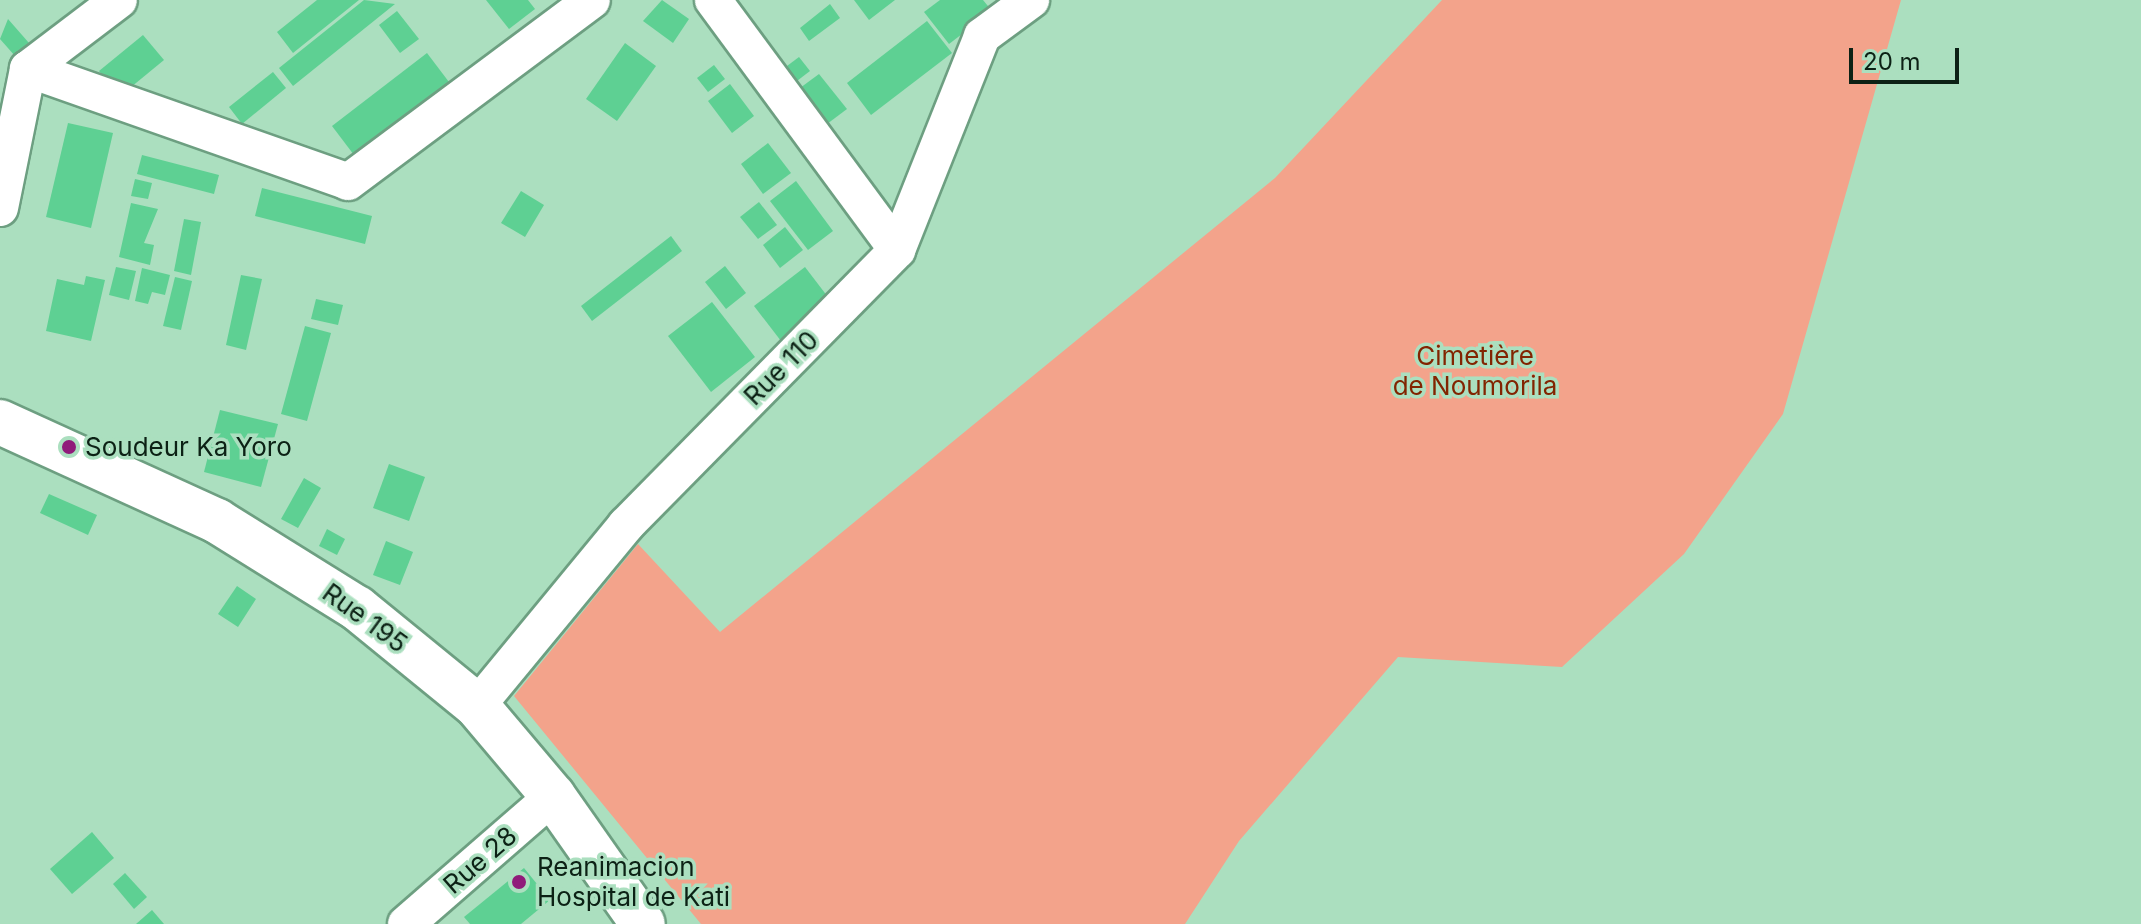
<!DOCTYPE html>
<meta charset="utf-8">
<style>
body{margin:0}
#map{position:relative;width:2141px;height:924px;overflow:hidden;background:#abdfbf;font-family:Inter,sans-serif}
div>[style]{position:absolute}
.green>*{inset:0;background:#f3a38b}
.building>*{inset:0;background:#5ed093}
.roads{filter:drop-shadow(2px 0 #6d9f81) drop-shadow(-2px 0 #6d9f81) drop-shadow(0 2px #6d9f81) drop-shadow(0 -2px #6d9f81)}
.minor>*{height:36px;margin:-18px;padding:0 18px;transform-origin:18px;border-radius:18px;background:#fff}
.tertiary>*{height:44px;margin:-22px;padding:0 22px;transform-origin:22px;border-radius:22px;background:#fff}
.dots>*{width:22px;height:22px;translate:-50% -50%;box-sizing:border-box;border:4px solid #abdfbf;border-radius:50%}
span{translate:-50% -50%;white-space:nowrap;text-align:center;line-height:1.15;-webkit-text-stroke:7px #abdfbf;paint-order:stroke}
.park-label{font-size:26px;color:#822401}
.street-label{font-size:26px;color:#0c2115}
.poi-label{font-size:26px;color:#0c2115}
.left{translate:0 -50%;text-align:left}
.scale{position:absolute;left:1849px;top:48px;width:110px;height:36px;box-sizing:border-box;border:4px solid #0c2115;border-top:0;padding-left:10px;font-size:24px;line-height:28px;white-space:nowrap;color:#0c2115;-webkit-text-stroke:6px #abdfbf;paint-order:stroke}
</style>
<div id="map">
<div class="green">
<div style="clip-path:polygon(1442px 0,1901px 0,1783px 414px,1684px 554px,1562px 667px,1398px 657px,1239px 841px,1185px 924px,701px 924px,514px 696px,638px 544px,720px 632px,1275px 178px)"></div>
</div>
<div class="building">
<div style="clip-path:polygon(317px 0,359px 0,293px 53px,277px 32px)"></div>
<div style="clip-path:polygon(364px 0,395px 4px,293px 86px,279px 68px)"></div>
<div style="clip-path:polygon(486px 0,528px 0,535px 9px,509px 29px)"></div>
<div style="clip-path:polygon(662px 0,689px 19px,673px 43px,643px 21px)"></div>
<div style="clip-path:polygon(854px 0,895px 0,869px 20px)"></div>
<div style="clip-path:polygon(940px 0,983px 0,992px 11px,949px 44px,924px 12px)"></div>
<div style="clip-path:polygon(830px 4px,840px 18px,809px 41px,800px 28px)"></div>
<div style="clip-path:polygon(397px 11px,419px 39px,400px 53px,379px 25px)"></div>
<div style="clip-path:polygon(8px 19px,29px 43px,15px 56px,0 39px)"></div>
<div style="clip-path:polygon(927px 21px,952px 53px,871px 115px,847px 83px)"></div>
<div style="clip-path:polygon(143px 35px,164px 60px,119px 97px,99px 71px)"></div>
<div style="clip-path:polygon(625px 43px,656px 66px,617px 121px,586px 99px)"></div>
<div style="clip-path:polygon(427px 53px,452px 86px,357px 159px,332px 126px)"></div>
<div style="clip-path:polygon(799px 57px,810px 71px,793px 84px,783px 69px)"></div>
<div style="clip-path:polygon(714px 65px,725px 79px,708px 92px,697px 78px)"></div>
<div style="clip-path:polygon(273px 72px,286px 88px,242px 124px,229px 107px)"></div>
<div style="clip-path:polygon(819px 74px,847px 109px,827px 124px,800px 88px)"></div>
<div style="clip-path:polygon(730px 84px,754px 116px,732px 133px,708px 101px)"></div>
<div style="clip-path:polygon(68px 123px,113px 133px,91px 228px,46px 217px)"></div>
<div style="clip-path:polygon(768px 143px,791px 173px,763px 194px,741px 164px)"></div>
<div style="clip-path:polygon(142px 155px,219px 175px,214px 194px,137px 174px)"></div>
<div style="clip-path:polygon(135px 179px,152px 183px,148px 199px,131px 196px)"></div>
<div style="clip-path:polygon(796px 181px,833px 231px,808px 250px,770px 201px)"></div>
<div style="clip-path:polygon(262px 188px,372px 216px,365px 244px,255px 216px)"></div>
<div style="clip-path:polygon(521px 191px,544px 205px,525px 237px,501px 223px)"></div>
<div style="clip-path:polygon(759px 202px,777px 225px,758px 239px,740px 217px)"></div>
<div style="clip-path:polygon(131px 203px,158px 209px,144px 243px,154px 245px,150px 265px,119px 257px)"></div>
<div style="clip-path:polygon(184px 219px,201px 222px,191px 275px,174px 271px)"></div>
<div style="clip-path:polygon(785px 227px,803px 250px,780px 268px,763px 245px)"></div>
<div style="clip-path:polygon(671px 236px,682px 251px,592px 321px,581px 306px)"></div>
<div style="clip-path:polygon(725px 266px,746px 293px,726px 309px,705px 282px)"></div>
<div style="clip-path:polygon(116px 267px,136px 271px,129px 300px,109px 295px)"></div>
<div style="clip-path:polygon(805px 267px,831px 301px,781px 341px,754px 306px)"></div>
<div style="clip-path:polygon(142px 268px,170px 275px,165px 295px,152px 292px,148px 304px,135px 301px)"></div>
<div style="clip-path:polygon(241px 275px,262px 279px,246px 350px,226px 345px)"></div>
<div style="clip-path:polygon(86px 276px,105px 280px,91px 341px,46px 331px,57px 279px,84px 285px)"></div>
<div style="clip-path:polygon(175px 277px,192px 281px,181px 330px,163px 326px)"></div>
<div style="clip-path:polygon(316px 299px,343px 305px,338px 325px,311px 319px)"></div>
<div style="clip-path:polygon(712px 302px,755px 357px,711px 392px,668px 336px)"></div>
<div style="clip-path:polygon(305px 326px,331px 333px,307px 421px,281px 414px)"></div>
<div style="clip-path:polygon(220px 410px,278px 424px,261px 487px,204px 472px)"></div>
<div style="clip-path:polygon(389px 464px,425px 477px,409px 521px,373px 508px)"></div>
<div style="clip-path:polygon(304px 478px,321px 488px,298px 528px,281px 519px)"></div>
<div style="clip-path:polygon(49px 494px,97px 515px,88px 535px,40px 513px)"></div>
<div style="clip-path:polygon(327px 529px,345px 539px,337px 555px,319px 546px)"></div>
<div style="clip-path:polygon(386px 541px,413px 552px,400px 585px,373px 575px)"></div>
<div style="clip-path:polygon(237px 586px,256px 599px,238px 627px,218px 614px)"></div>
<div style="clip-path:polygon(92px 832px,114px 858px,72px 894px,50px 869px)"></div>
<div style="clip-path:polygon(524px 868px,550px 900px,521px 924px,470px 924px,464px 917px)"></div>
<div style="clip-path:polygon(125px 873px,147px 897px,134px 909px,113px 884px)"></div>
<div style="clip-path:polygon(152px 910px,164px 924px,136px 924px)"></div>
</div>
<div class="roads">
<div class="minor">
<div style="left:713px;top:0;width:310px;rotate:53.6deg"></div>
<div style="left:28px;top:69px;width:339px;rotate:19.4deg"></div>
<div style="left:348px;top:182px;width:304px;rotate:-36.7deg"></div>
<div style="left:0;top:208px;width:142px;rotate:-78.6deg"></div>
<div style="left:28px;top:69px;width:114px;rotate:-37.2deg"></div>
<div style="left:477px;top:706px;width:234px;rotate:-50.5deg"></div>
<div style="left:626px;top:525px;width:386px;rotate:-45.4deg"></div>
<div style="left:897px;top:250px;width:230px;rotate:-68.3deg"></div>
<div style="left:982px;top:36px;width:61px;rotate:-36.3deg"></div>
<div style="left:406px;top:924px;width:195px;rotate:-41deg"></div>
</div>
<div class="tertiary">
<div style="left:0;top:422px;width:239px;rotate:24.5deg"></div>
<div style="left:217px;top:521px;width:165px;rotate:31.9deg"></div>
<div style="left:357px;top:608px;width:155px;rotate:39.2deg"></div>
<div style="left:477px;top:706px;width:118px;rotate:49.8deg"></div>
<div style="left:553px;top:796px;width:156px;rotate:54.9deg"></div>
</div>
</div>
<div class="dots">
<div style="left:69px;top:447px;background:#901b7a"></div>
<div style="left:519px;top:882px;background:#901b7a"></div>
</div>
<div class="park-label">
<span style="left:1475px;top:371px">Cimetière<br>de Noumorila</span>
</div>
<div class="street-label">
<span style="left:781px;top:368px;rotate:-45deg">Rue 110</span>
<span style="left:365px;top:618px;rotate:36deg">Rue 195</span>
<span style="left:480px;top:860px;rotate:-41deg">Rue 28</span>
</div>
<div class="poi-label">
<span class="left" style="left:85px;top:447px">Soudeur Ka Yoro</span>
<span class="left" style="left:537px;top:882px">Reanimacion<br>Hospital de Kati</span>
</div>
<div class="scale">20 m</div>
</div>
